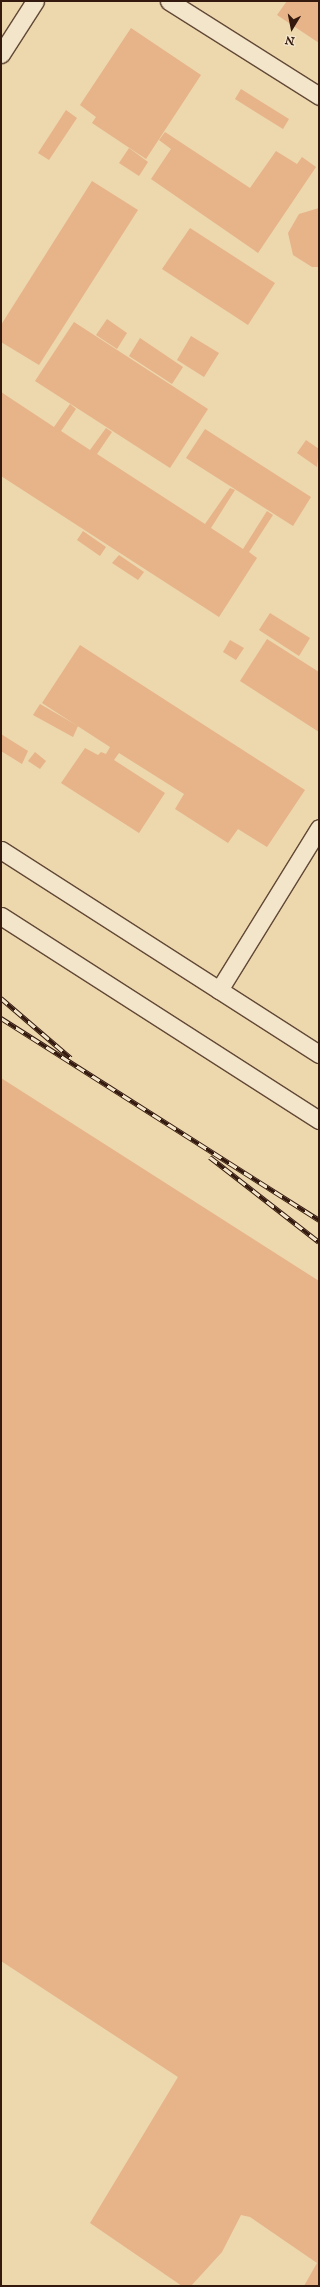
<!DOCTYPE html>
<style>
body{margin:0}
#map{position:relative;width:320px;height:2287px;overflow:hidden;background:#edd7ad;font-family:"IM FELL English",serif}
div>[style]{position:absolute}
.building>*{inset:0;background:#e7b389}
.roads{filter:drop-shadow(1px 0 #624836) drop-shadow(-1px 0 #624836) drop-shadow(0 1px #624836) drop-shadow(0 -1px #624836)}
.lane>*{height:17px;margin:-8.5px;padding:0 8.5px;transform-origin:8.5px;border-radius:8.5px;background:#f3e5ca}
.rail>*{height:4.5px;margin-top:-2.25px;transform-origin:0;background:repeating-linear-gradient(90deg,#f3e5ca 0 9px,#33190e 0 18px);box-sizing:border-box;border-block:1px solid #33190e}
span{translate:-50% -50%;white-space:nowrap;text-align:center;line-height:1.15;-webkit-text-stroke:3.5px #f3e5ca;paint-order:stroke}
.frame{position:absolute;inset:0;border:2px solid #33190e;pointer-events:none}
.north{position:absolute;left:272px;top:8px;width:40px;height:40px;-webkit-text-stroke:3px #f3e5ca;paint-order:stroke;rotate:190deg;font-size:11px;font-weight:700;line-height:16px;text-align:center;color:#33190e}
.north::after{content:'';display:block;margin:auto;width:14px;height:18px;background:#33190e;clip-path:polygon(50% 0,100% 100%,50% 72%,0 100%)}
</style>
<div id="map">
<div class="building">
<div style="clip-path:polygon(287px 1px,319px 1px,319px 43px,277px 15px)"></div>
<div style="clip-path:polygon(131px 28px,201px 75px,146px 159px,92px 123px,96px 117px,80px 105px)"></div>
<div style="clip-path:polygon(241px 89px,289px 119px,283px 129px,235px 99px)"></div>
<div style="clip-path:polygon(66px 110px,77px 118px,49px 160px,38px 153px)"></div>
<div style="clip-path:polygon(165px 132px,250px 188px,276px 151px,297px 164px,302px 157px,316px 167px,258px 253px,151px 179px,171px 149px,159px 140px)"></div>
<div style="clip-path:polygon(129px 148px,148px 162px,139px 176px,119px 163px)"></div>
<div style="clip-path:polygon(92px 181px,138px 210px,39px 365px,1px 342px,1px 325px)"></div>
<div style="clip-path:polygon(319px 208px,319px 267px,312px 267px,293px 255px,288px 233px,299px 214px)"></div>
<div style="clip-path:polygon(190px 228px,275px 283px,248px 325px,162px 269px)"></div>
<div style="clip-path:polygon(107px 319px,127px 333px,117px 349px,96px 335px)"></div>
<div style="clip-path:polygon(74px 322px,208px 409px,170px 468px,35px 381px)"></div>
<div style="clip-path:polygon(191px 336px,219px 353px,204px 377px,177px 360px)"></div>
<div style="clip-path:polygon(140px 338px,183px 367px,172px 384px,129px 356px)"></div>
<div style="clip-path:polygon(1px 392px,54px 427px,70px 404px,76px 409px,61px 431px,90px 450px,106px 428px,112px 432px,97px 454px,205px 524px,230px 488px,235px 490px,211px 528px,243px 549px,267px 511px,273px 515px,249px 552px,257px 558px,219px 617px,1px 476px)"></div>
<div style="clip-path:polygon(205px 429px,311px 497px,293px 526px,186px 458px)"></div>
<div style="clip-path:polygon(306px 440px,319px 449px,317px 467px,297px 453px)"></div>
<div style="clip-path:polygon(83px 531px,106px 547px,100px 556px,77px 540px)"></div>
<div style="clip-path:polygon(119px 555px,144px 572px,138px 580px,112px 563px)"></div>
<div style="clip-path:polygon(270px 613px,310px 638px,299px 656px,259px 630px)"></div>
<div style="clip-path:polygon(267px 639px,319px 672px,319px 732px,240px 681px)"></div>
<div style="clip-path:polygon(230px 640px,244px 648px,236px 660px,223px 652px)"></div>
<div style="clip-path:polygon(80px 645px,305px 790px,267px 847px,238px 829px,228px 843px,175px 809px,184px 794px,119px 753px,114px 760px,165px 793px,139px 833px,61px 783px,85px 748px,98px 755px,101px 752px,106px 754px,110px 747px,42px 703px)"></div>
<div style="clip-path:polygon(40px 704px,78px 726px,73px 737px,33px 715px)"></div>
<div style="clip-path:polygon(1px 734px,28px 751px,22px 764px,1px 751px)"></div>
<div style="clip-path:polygon(35px 752px,46px 761px,40px 769px,28px 761px)"></div>
<div style="clip-path:polygon(1px 1078px,319px 1281px,319px 2286px,304px 2286px,317px 2263px,250px 2217px,241px 2215px,222px 2252px,191px 2286px,182px 2286px,90px 2223px,178px 2077px,1px 1961px)"></div>
</div>
<div class="roads">
<div class="lane">
<div style="left:169px;top:1px;width:178px;rotate:32.3deg"></div>
<div style="left:1px;top:54px;width:63px;rotate:-57.3deg"></div>
<div style="left:1px;top:850px;width:378px;rotate:32.7deg"></div>
<div style="left:1px;top:916px;width:378px;rotate:32.7deg"></div>
<div style="left:219px;top:990px;width:190px;rotate:-58.3deg"></div>
</div>
</div>
<div class="rail">
<div style="left:1px;top:998px;width:92px;rotate:40.6deg"></div>
<div style="left:1px;top:1018px;width:377px;rotate:32.4deg"></div>
<div style="left:210px;top:1157px;width:138px;rotate:37.9deg"></div>
</div>
<div class="frame"></div>
<div class="north">N</div>
</div>
